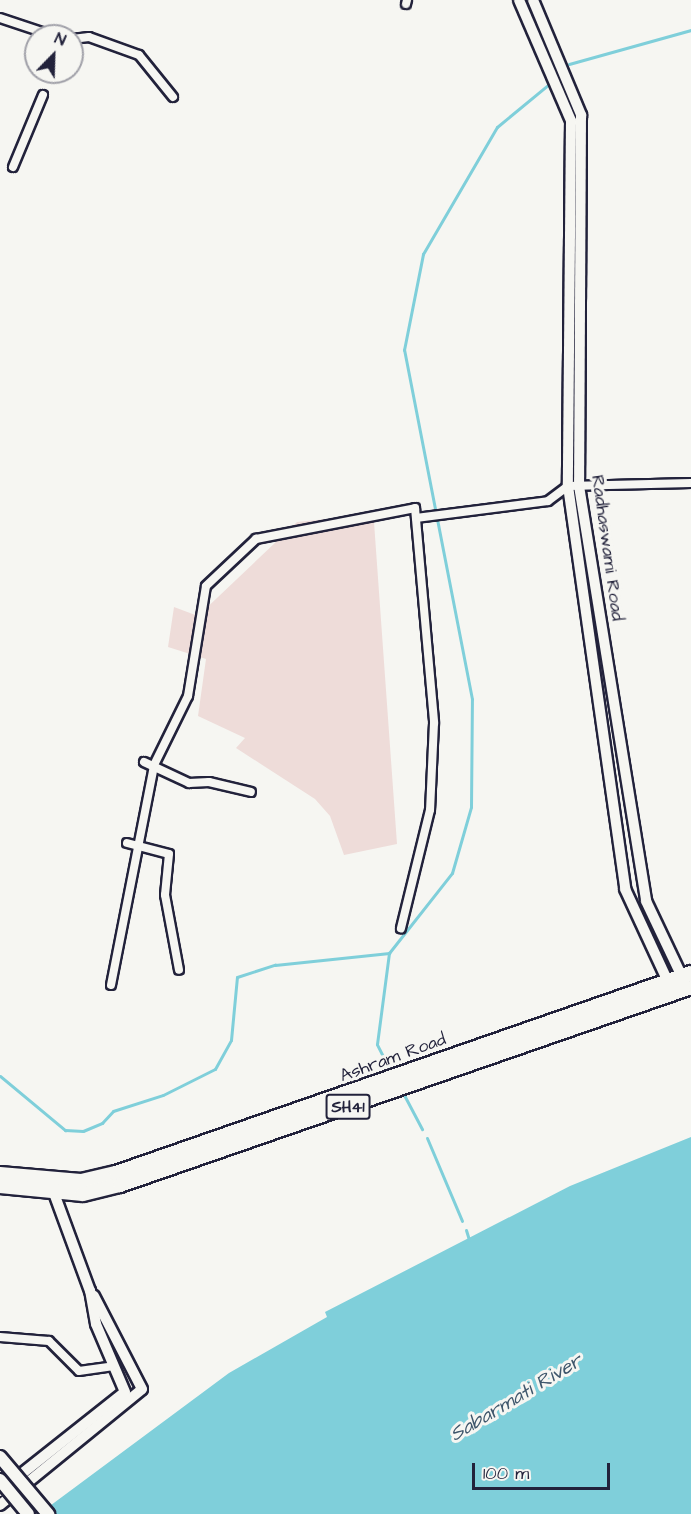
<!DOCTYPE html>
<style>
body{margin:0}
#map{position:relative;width:691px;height:1514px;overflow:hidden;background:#f6f6f2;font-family:"Architects Daughter",sans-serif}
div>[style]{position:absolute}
.built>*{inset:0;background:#eedcd9}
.water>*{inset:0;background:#7fcfda}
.stream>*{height:3px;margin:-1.5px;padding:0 1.5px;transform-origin:1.5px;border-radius:1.5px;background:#7fcfda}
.roads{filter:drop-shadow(2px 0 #22223b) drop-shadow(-2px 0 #22223b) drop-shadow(0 2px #22223b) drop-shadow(0 -2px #22223b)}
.minor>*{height:8px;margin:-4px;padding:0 4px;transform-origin:4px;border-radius:4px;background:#f6f6f2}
.tertiary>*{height:10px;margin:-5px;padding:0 5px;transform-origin:5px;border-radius:5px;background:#f6f6f2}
.primary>*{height:14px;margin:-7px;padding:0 7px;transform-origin:7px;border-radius:7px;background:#f6f6f2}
.bridges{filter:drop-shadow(2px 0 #22223b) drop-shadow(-2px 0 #22223b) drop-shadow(0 2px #22223b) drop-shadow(0 -2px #22223b)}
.secondary-bridge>*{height:12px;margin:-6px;padding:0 6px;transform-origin:6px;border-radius:6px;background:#f6f6f2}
span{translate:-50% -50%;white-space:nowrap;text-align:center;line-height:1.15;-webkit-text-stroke:6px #f6f6f2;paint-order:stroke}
.shield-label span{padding:2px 4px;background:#f6f6f2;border:2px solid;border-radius:4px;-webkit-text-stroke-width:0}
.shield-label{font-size:16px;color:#22223b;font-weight:700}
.street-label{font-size:18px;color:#22223b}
.water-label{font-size:20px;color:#3e566b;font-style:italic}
.north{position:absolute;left:24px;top:24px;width:60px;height:60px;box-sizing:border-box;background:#f6f6f2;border:2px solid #a1a1a9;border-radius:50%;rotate:23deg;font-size:16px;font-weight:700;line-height:24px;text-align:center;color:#22223b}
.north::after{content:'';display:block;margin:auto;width:21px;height:27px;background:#22223b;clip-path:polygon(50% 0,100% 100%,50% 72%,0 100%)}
.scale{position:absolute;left:472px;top:1463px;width:138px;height:27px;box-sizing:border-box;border:3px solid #22223b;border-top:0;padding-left:8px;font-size:18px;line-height:21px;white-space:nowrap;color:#22223b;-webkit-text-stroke:4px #f6f6f2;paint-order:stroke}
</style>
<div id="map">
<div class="built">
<div style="clip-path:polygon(337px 518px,374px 522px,397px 844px,344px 855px,330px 816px,315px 799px,236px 748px,245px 738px,198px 716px,206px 659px,168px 647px,174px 607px,198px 616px,297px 522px)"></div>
</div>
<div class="water">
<div style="clip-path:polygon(691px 1137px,691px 1514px,39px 1514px,229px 1373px,327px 1317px,325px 1312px,570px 1186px)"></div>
</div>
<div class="stream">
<div style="left:569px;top:64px;width:127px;rotate:-15.6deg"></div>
<div style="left:391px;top:1072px;width:31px;rotate:-117deg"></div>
<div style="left:377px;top:1044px;width:92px;rotate:-82.5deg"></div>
<div style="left:389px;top:953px;width:102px;rotate:-51.8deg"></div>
<div style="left:452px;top:873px;width:69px;rotate:-73.9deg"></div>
<div style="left:471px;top:807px;width:108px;rotate:-89.5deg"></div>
<div style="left:472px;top:699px;width:356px;rotate:-101deg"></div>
<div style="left:404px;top:350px;width:98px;rotate:-78.8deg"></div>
<div style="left:423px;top:254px;width:147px;rotate:-59.8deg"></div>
<div style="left:497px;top:127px;width:67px;rotate:-39.6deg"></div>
<div style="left:0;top:1076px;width:85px;rotate:39.7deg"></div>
<div style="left:65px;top:1130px;width:18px;rotate:3deg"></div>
<div style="left:83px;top:1131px;width:21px;rotate:-23deg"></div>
<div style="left:102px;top:1123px;width:16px;rotate:-47deg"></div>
<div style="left:113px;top:1111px;width:52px;rotate:-17.7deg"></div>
<div style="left:163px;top:1095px;width:58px;rotate:-26.6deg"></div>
<div style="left:215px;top:1069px;width:33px;rotate:-61deg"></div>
<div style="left:231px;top:1040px;width:63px;rotate:-84.6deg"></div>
<div style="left:237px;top:977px;width:40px;rotate:-18deg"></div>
<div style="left:275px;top:965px;width:115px;rotate:-6deg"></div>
<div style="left:403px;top:1093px;width:41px;rotate:62.2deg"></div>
<div style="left:427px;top:1138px;width:90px;rotate:67.1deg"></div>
<div style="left:466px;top:1230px;width:10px;rotate:73deg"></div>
</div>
<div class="roads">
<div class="minor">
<div style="left:406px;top:4px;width:4px;rotate:-76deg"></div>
<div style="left:0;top:18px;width:57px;rotate:18.4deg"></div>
<div style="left:72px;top:39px;width:17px;rotate:-7deg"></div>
<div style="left:89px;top:37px;width:53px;rotate:19.8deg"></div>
<div style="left:139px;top:55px;width:54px;rotate:51deg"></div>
<div style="left:13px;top:167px;width:78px;rotate:-67.4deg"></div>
<div style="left:416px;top:518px;width:133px;rotate:-7.3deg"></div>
<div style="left:548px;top:501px;width:25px;rotate:-37deg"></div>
<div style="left:568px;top:486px;width:123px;rotate:-1.4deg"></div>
<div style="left:144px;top:762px;width:50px;rotate:25deg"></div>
<div style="left:189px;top:783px;width:20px;rotate:-3deg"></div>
<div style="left:209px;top:782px;width:43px;rotate:13.4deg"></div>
<div style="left:127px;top:843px;width:43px;rotate:14.7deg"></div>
<div style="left:169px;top:854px;width:41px;rotate:95.6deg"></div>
<div style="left:165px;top:895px;width:76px;rotate:79.4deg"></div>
<div style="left:111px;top:985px;width:224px;rotate:-78.9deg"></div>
<div style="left:154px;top:765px;width:77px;rotate:-63.8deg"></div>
<div style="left:188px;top:696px;width:111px;rotate:-80.7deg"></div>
<div style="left:206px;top:586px;width:69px;rotate:-43.2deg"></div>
<div style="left:256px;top:539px;width:162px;rotate:-11deg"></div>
<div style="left:415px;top:508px;width:216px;rotate:84.9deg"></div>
<div style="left:434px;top:723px;width:87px;rotate:92.6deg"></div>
<div style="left:430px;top:810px;width:122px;rotate:103.8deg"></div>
<div style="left:0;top:1337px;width:49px;rotate:4.7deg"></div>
<div style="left:49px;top:1341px;width:42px;rotate:45deg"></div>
<div style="left:79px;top:1371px;width:35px;rotate:-8deg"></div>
</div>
<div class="tertiary">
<div style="left:519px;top:0;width:132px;rotate:66.7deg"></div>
<div style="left:571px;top:121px;width:365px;rotate:90.5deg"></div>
<div style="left:568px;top:486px;width:407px;rotate:81.9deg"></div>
<div style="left:625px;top:889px;width:107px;rotate:65.1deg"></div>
<div style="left:533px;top:0;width:125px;rotate:67.3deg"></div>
<div style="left:581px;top:115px;width:371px;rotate:90.3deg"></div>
<div style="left:579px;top:486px;width:420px;rotate:80.8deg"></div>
<div style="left:646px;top:901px;width:89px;rotate:64.6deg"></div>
<div style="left:0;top:1491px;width:159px;rotate:-38.4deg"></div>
<div style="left:125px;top:1392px;width:74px;rotate:-113.1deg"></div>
<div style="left:96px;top:1324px;width:34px;rotate:-100deg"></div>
<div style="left:90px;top:1291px;width:104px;rotate:-110.2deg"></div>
<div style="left:0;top:1505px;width:183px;rotate:-39.2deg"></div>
<div style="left:142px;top:1389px;width:105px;rotate:-117.3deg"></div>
</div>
<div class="primary">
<div style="left:0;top:1174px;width:81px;rotate:4.9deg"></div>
<div style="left:81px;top:1181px;width:36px;rotate:-13deg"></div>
<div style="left:116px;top:1173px;width:609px;rotate:-19.18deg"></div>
<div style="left:0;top:1186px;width:83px;rotate:5.5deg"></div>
<div style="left:83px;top:1194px;width:38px;rotate:-14deg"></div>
<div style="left:120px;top:1185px;width:604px;rotate:-19.12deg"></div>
</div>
</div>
<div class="bridges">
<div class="secondary-bridge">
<div style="left:0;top:1457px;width:75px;rotate:49.9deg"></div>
<div style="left:0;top:1480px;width:44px;rotate:50.5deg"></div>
</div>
</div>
<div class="shield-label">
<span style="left:348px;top:1107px">SH41</span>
</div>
<div class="street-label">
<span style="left:607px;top:548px;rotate:82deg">Radhaswami Road</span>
<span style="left:393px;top:1058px;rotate:-20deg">Ashram Road</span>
</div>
<div class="water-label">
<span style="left:516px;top:1398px;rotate:-31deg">Sabarmati River</span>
</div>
<div class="north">N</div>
<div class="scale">100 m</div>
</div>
